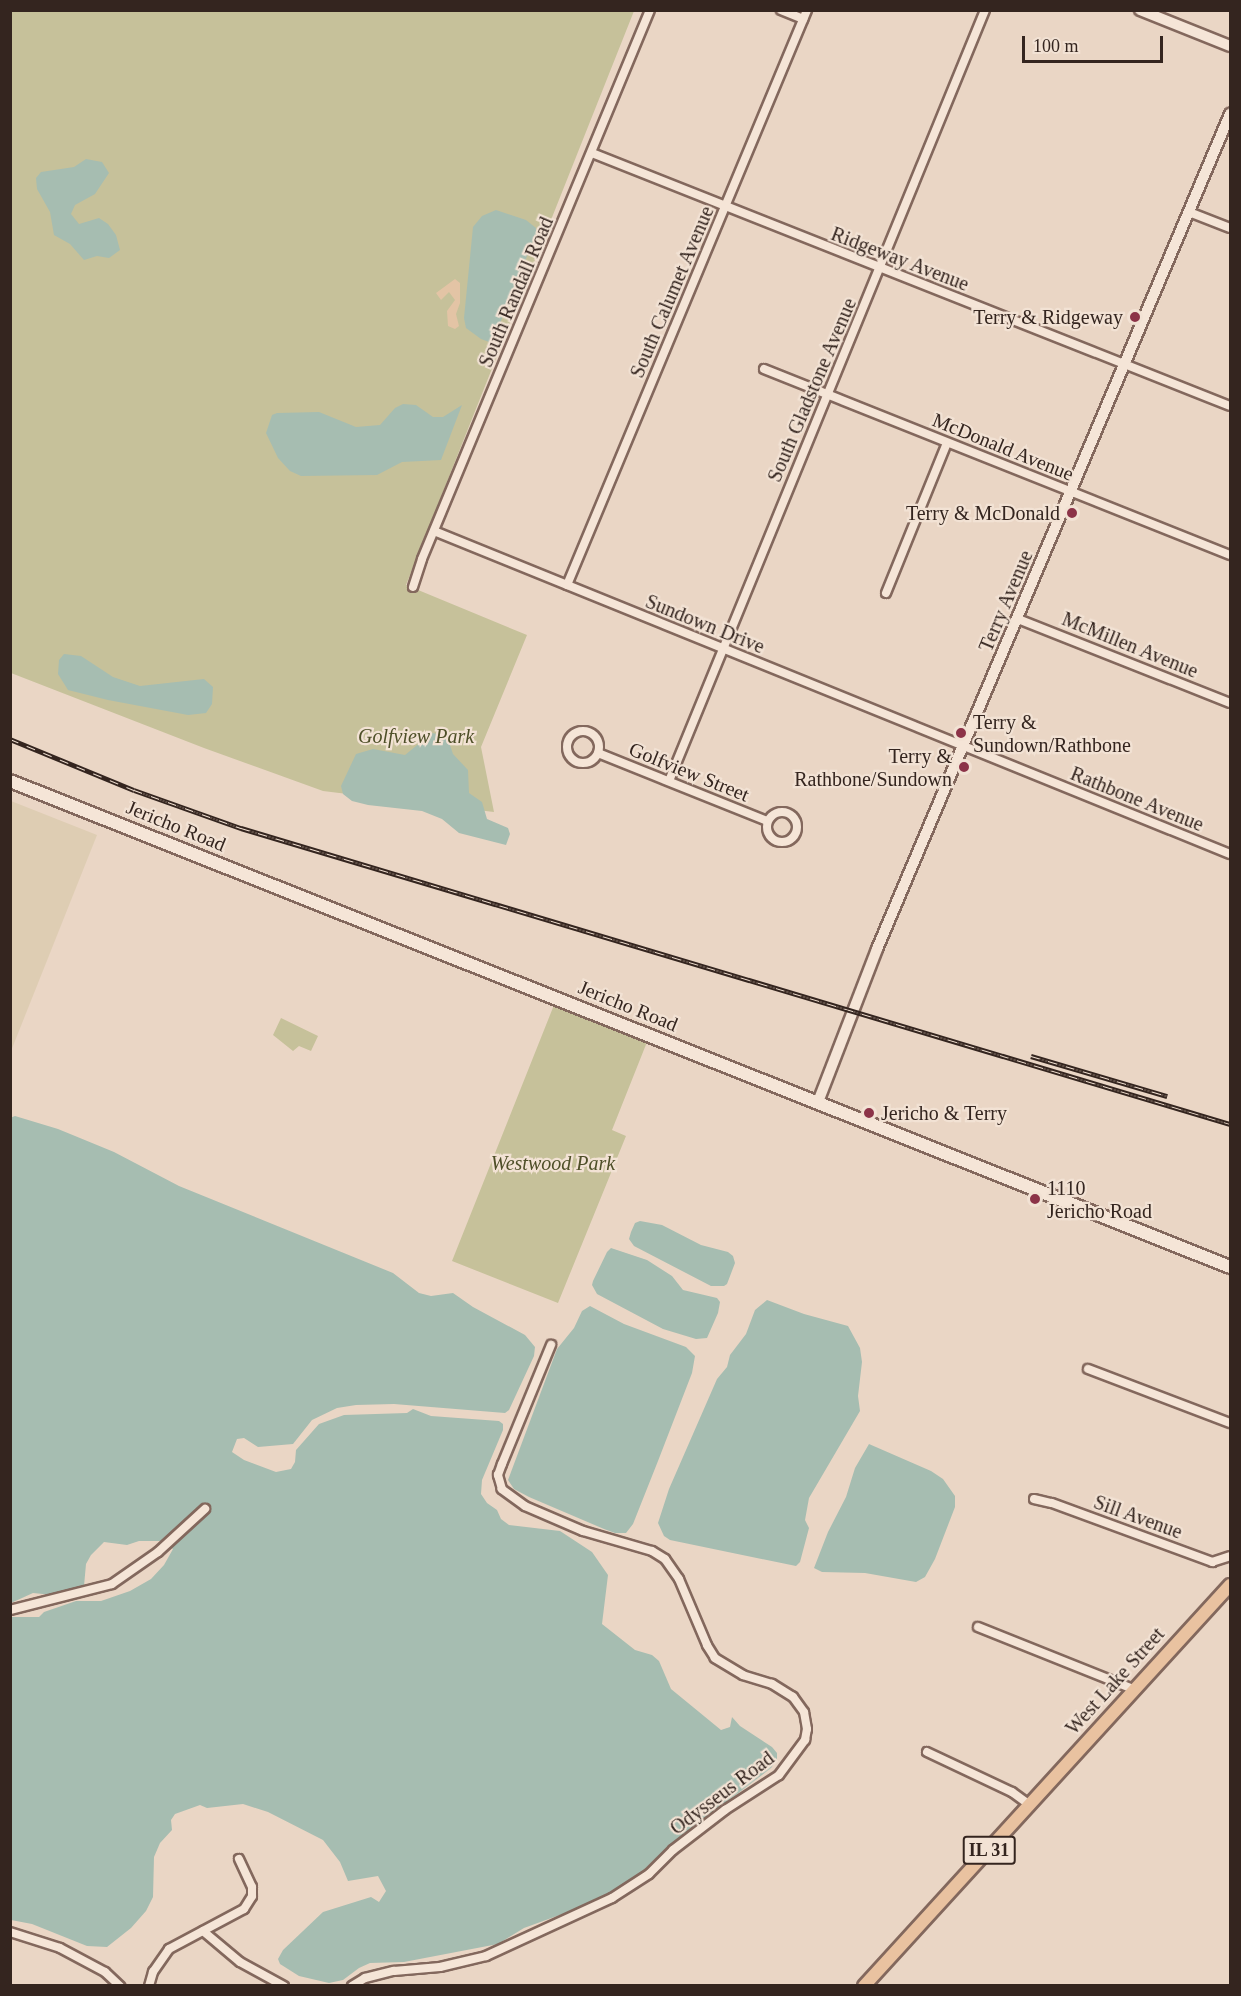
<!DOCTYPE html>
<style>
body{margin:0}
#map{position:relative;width:1241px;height:1996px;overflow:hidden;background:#ead6c5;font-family:"Times New Roman",serif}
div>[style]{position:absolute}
.farmland>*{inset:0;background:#decdb3}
.green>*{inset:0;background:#c6c19a}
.sand>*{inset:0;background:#e3c4a5}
.water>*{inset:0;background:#a6bdb1}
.roads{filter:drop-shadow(2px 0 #83685d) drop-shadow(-2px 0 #83685d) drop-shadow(0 2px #83685d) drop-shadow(0 -2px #83685d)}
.minor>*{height:8px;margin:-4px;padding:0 4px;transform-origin:4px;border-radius:4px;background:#f5e5d7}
.minor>.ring{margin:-4px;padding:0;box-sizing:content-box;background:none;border:8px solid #f5e5d7;border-radius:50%}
.tertiary>*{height:10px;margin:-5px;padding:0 5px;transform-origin:5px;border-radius:5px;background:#f5e5d7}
.secondary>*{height:12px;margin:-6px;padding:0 6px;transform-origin:6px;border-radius:6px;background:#f5e5d7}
.primary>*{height:12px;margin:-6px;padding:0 6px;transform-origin:6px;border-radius:6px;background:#e9c2a0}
.rail>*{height:5px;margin-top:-2.5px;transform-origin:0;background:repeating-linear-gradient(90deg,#f2e2d4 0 9px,#34251f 0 18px);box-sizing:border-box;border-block:2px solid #34251f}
.dots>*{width:16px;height:16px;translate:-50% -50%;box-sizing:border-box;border:3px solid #f2e2d4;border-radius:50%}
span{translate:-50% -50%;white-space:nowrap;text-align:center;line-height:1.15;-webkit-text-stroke:4.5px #f2e2d4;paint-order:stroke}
.shield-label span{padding:2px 4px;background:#f2e2d4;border:2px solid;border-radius:4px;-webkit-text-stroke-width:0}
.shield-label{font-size:18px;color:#34251f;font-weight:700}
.street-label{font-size:20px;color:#34251f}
.poi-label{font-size:20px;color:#34251f}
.right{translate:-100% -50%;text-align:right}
.left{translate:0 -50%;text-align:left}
.park-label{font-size:20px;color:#4e4f28;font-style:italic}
.frame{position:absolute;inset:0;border:12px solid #34251f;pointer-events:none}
.scale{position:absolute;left:1022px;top:36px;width:141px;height:27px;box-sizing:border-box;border:3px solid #34251f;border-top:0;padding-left:8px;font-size:18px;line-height:21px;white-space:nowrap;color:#34251f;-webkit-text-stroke:4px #f2e2d4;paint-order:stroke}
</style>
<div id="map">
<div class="farmland">
<div style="clip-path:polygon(11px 801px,97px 835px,11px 1051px)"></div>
</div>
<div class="green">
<div style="clip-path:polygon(10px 11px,634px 11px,406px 585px,527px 635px,481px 747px,494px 812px,323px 791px,204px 748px,11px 673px)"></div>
<div style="clip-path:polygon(554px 1005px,647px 1042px,612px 1130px,626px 1136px,558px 1303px,452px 1261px)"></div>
<div style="clip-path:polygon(281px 1018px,318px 1036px,311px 1051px,299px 1046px,293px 1051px,273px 1035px)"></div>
</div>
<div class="sand">
<div style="clip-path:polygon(455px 279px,460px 283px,460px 303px,456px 314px,459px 326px,455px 329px,448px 326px,447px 311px,455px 300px,449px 292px,441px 300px,436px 293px)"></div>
</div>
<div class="water">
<div style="clip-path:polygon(86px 159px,102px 162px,109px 173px,95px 194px,75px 205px,71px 214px,79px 224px,99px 218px,108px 224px,116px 235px,120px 250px,109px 258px,97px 256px,84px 260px,70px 244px,54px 235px,50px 212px,37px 189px,36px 178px,41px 172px,74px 167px)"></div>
<div style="clip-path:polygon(496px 210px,526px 220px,536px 228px,536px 234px,492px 343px,481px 339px,466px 328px,464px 318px,473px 227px,482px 216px)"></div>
<div style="clip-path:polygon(403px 404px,416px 405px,433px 417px,443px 417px,462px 405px,441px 460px,402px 462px,377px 475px,301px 476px,290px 471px,278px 458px,266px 433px,272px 415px,277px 413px,319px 412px,356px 427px,380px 425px,395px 408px)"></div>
<div style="clip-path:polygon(64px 654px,81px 656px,113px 677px,140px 686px,204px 679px,213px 687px,212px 704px,206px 713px,188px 715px,108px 700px,68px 690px,58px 674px,59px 660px)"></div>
<div style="clip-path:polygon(432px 733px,447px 736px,453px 754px,468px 770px,469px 793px,482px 802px,487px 819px,508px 828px,510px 834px,506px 845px,459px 833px,442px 819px,422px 811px,368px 805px,352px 801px,343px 794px,341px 786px,356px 754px,373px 749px,405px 755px)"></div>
<div style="clip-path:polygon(15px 1116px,58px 1129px,114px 1152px,179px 1186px,393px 1273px,419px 1293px,431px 1296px,453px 1293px,473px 1307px,525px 1335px,535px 1347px,534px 1356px,509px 1410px,505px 1413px,394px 1404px,356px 1405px,337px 1408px,312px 1420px,293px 1444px,258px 1447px,244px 1438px,237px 1439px,232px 1452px,244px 1460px,276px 1472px,291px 1469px,295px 1462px,296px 1450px,319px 1424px,344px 1415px,407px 1413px,413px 1409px,431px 1416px,499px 1421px,503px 1424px,503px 1430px,482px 1480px,481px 1494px,487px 1503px,497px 1510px,501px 1519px,509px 1525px,560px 1531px,592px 1552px,608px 1575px,602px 1624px,635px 1650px,652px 1655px,659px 1661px,671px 1689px,721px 1730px,730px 1727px,732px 1717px,740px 1726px,772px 1747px,777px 1753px,777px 1760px,771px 1768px,667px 1848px,634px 1879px,598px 1901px,524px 1928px,498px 1944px,404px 1962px,370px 1963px,359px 1968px,343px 1980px,329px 1983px,299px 1976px,280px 1964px,278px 1959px,283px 1950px,323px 1912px,371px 1897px,379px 1902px,386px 1891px,378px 1876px,348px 1881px,340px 1862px,323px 1840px,268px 1812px,243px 1804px,207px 1808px,200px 1805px,175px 1814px,171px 1820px,172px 1830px,160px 1843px,154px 1857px,153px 1897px,146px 1911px,131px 1928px,107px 1947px,87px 1946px,32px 1924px,11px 1920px,11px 1617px,39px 1617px,44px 1612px,76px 1601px,101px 1601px,130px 1591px,151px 1579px,164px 1565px,173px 1549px,162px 1541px,139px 1541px,127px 1545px,104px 1542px,91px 1555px,86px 1564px,84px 1586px,53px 1595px,33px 1593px,11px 1603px,10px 1118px)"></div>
<div style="clip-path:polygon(640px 1221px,662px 1225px,701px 1245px,728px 1252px,733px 1256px,735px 1263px,727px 1284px,724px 1286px,711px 1286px,634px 1246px,629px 1239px,631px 1232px,635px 1223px)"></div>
<div style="clip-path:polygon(611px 1248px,647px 1260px,672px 1276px,683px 1290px,717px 1298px,720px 1302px,718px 1313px,707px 1338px,696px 1339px,663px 1329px,597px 1294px,592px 1285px,593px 1281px,607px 1252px)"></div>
<div style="clip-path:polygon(767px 1300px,804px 1314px,848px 1326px,860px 1348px,862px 1362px,858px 1396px,860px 1411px,809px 1498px,805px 1520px,809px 1528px,800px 1562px,796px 1566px,670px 1540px,664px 1536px,658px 1523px,669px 1489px,717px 1379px,727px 1367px,730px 1355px,746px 1334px,755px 1310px)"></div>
<div style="clip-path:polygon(590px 1306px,624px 1324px,686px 1347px,695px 1356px,692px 1373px,658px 1461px,633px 1524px,626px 1533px,615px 1533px,604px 1529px,529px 1497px,514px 1489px,508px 1480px,557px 1349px,574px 1328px,582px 1311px)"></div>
<div style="clip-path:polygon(869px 1444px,931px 1471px,943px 1479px,955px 1496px,955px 1507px,935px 1559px,925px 1577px,916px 1582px,865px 1573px,822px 1572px,814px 1568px,828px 1532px,846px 1497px,855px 1468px)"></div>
</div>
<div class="roads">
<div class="minor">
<div style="left:781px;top:10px;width:24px;rotate:22deg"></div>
<div style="left:592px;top:153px;width:686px;rotate:21.63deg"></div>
<div style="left:1189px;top:212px;width:44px;rotate:21.3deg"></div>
<div style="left:764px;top:369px;width:502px;rotate:21.76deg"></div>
<div style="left:434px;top:531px;width:859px;rotate:22.09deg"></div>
<div style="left:567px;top:585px;width:623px;rotate:-67.34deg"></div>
<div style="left:413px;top:587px;width:29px;rotate:-72deg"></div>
<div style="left:422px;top:559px;width:594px;rotate:-67.45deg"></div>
<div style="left:886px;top:593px;width:162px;rotate:-67.9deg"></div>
<div style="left:1018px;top:619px;width:228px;rotate:21.6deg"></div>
<div class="ring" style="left:567px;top:731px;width:24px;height:24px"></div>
<div style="left:598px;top:753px;width:182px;rotate:21.9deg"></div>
<div style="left:669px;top:781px;width:833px;rotate:-67.71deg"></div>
<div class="ring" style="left:767px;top:812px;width:22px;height:22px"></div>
<div style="left:1088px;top:1369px;width:152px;rotate:20.8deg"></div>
<div style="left:1034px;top:1499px;width:18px;rotate:13deg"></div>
<div style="left:1052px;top:1503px;width:171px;rotate:20.2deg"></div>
<div style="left:1212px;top:1562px;width:19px;rotate:-18deg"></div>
<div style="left:10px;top:1610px;width:105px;rotate:-14.3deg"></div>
<div style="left:112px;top:1584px;width:56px;rotate:-34.8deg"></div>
<div style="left:158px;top:1552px;width:64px;rotate:-42.5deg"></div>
<div style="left:978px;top:1627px;width:167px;rotate:21.8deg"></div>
<div style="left:927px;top:1752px;width:94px;rotate:25.2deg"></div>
<div style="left:1012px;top:1792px;width:22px;rotate:36deg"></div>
<div style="left:203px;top:1931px;width:48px;rotate:40deg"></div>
<div style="left:240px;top:1962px;width:50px;rotate:28.6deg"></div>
<div style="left:10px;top:1932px;width:52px;rotate:17.7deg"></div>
<div style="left:60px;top:1948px;width:51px;rotate:28.1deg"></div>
<div style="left:105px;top:1972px;width:21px;rotate:43deg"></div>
<div style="left:149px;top:1986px;width:15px;rotate:-74deg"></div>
<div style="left:153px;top:1972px;width:28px;rotate:-55deg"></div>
<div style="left:169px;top:1949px;width:85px;rotate:-28.1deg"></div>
<div style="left:244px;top:1909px;width:15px;rotate:-58deg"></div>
<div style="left:252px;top:1896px;width:9px;rotate:-90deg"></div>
<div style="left:252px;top:1887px;width:31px;rotate:-115deg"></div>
<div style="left:352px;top:1986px;width:15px;rotate:-32deg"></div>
<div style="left:365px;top:1978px;width:30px;rotate:-14deg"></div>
<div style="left:394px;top:1971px;width:46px;rotate:-5deg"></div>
<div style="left:440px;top:1967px;width:47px;rotate:-13.4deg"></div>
<div style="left:486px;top:1956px;width:139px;rotate:-24.7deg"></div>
<div style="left:612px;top:1898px;width:44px;rotate:-33deg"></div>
<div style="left:649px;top:1874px;width:34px;rotate:-45deg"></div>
<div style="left:673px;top:1850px;width:66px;rotate:-37.6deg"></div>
<div style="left:725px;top:1810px;width:64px;rotate:-32.9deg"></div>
<div style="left:779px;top:1775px;width:44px;rotate:-53.4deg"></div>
<div style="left:805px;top:1740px;width:11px;rotate:-80deg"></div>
<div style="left:807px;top:1729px;width:17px;rotate:-100deg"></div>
<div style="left:804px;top:1712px;width:19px;rotate:-126deg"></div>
<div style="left:793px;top:1697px;width:25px;rotate:-148deg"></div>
<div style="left:772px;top:1684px;width:30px;rotate:-163deg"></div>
<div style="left:743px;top:1675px;width:33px;rotate:-149deg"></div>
<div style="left:715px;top:1658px;width:15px;rotate:-122deg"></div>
<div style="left:707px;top:1645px;width:72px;rotate:-113deg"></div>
<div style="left:679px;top:1579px;width:24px;rotate:-125deg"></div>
<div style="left:665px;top:1559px;width:15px;rotate:-148deg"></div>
<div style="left:652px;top:1551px;width:72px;rotate:-163.8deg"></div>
<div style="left:583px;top:1531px;width:63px;rotate:-156.7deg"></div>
<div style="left:525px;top:1506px;width:29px;rotate:-144deg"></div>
<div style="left:502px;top:1489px;width:15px;rotate:-106deg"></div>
<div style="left:498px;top:1475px;width:12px;rotate:-70deg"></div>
<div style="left:502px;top:1464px;width:129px;rotate:-67.6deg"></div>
</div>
<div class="tertiary">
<div style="left:1140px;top:10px;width:97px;rotate:21.8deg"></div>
<div style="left:818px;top:1102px;width:164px;rotate:-68.9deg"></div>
<div style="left:877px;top:949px;width:907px;rotate:-67.08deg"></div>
</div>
<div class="secondary">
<div style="left:10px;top:781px;width:1313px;rotate:21.72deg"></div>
</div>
<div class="primary">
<div style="left:864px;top:1986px;width:543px;rotate:-47.61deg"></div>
</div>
</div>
<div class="rail">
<div style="left:10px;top:739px;width:134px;rotate:22.4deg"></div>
<div style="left:134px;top:790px;width:114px;rotate:19.6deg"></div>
<div style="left:241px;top:828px;width:1032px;rotate:16.66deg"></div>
<div style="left:1031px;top:1056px;width:142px;rotate:16.4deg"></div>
</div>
<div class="dots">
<div style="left:1135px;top:317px;background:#8c3348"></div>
<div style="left:1072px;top:513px;background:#8c3348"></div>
<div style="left:961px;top:733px;background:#8c3348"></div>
<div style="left:964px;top:767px;background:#8c3348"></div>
<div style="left:869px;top:1113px;background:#8c3348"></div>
<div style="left:1035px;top:1199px;background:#8c3348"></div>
</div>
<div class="shield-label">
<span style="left:989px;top:1850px">IL 31</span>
</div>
<div class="street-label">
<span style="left:900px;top:259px;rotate:21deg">Ridgeway Avenue</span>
<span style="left:516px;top:292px;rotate:-67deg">South Randall Road</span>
<span style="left:672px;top:292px;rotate:-67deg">South Calumet Avenue</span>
<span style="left:812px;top:390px;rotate:-67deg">South Gladstone Avenue</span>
<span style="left:1003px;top:447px;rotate:22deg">McDonald Avenue</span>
<span style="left:1006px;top:601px;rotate:-67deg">Terry Avenue</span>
<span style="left:705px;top:624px;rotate:22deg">Sundown Drive</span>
<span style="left:1130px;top:645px;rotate:22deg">McMillen Avenue</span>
<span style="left:689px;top:772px;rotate:22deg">Golfview Street</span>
<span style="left:1137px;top:799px;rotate:22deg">Rathbone Avenue</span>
<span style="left:176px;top:826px;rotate:22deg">Jericho Road</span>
<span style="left:628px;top:1006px;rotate:22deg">Jericho Road</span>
<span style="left:1138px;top:1517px;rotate:20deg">Sill Avenue</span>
<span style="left:1115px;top:1681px;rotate:-48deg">West Lake Street</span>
<span style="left:722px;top:1793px;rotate:-37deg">Odysseus Road</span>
</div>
<div class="poi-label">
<span class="right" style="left:1123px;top:317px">Terry &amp; Ridgeway</span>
<span class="right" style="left:1060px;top:513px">Terry &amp; McDonald</span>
<span class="left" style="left:973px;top:734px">Terry &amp;<br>Sundown/Rathbone</span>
<span class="right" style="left:952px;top:768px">Terry &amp;<br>Rathbone/Sundown</span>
<span class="left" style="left:881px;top:1113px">Jericho &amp; Terry</span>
<span class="left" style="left:1047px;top:1200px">1110<br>Jericho Road</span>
</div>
<div class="park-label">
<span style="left:416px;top:736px">Golfview Park</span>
<span style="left:553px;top:1163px">Westwood Park</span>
</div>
<div class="frame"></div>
<div class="scale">100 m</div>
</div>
